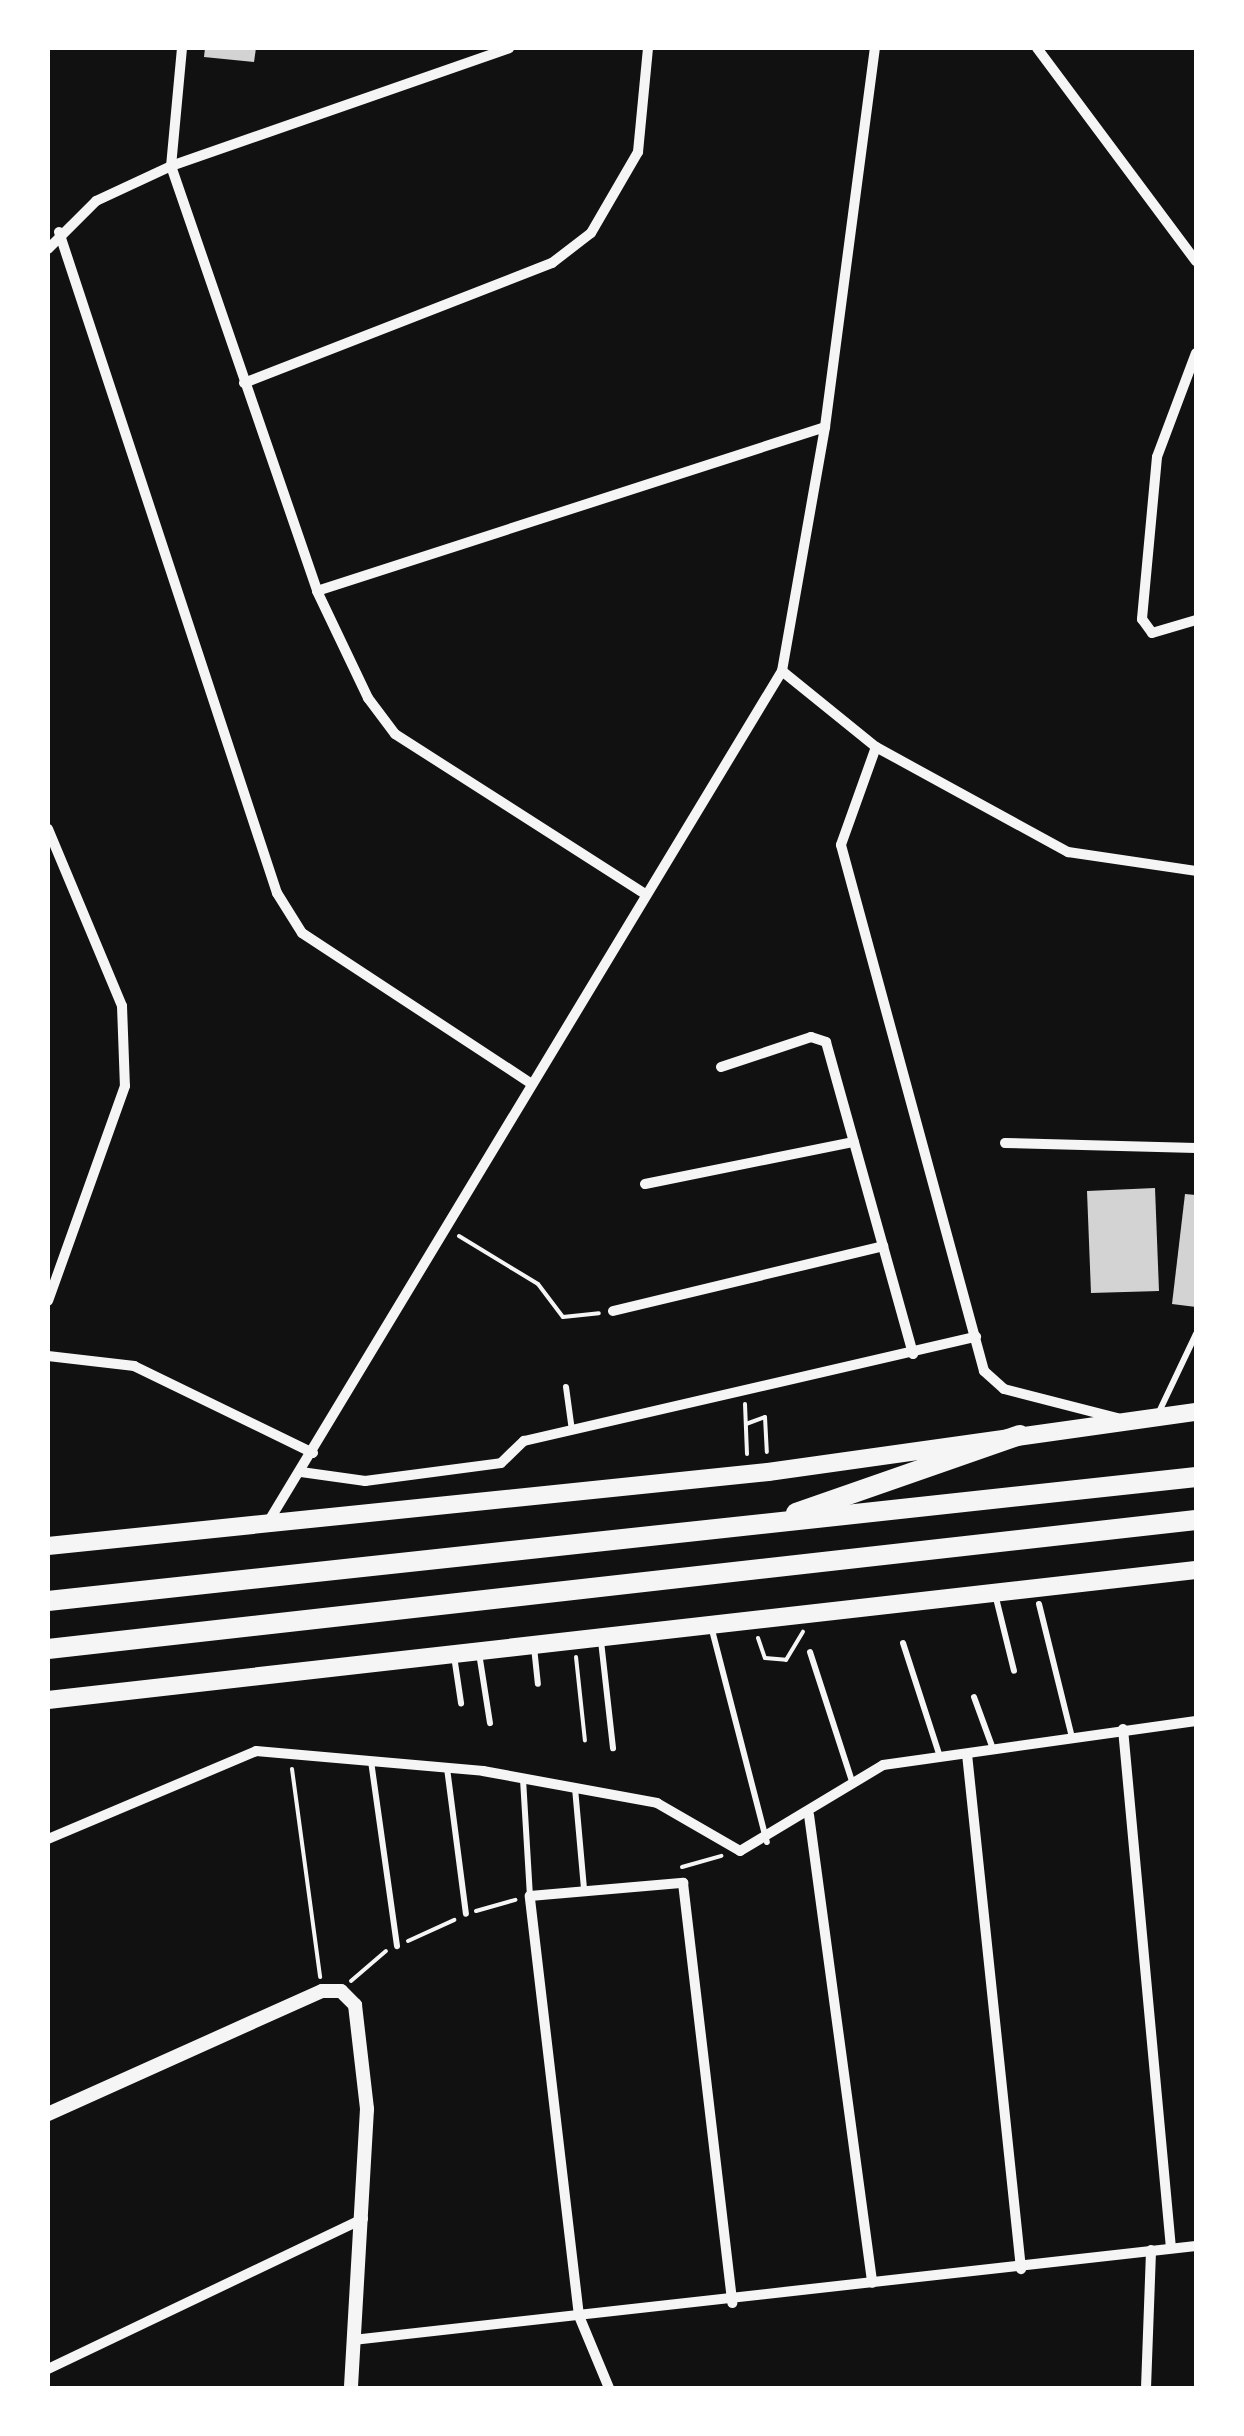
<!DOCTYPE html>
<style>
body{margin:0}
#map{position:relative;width:1244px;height:2436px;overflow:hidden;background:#111;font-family:"Space Grotesk",sans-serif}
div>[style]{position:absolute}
.building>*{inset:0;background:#d3d3d3}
.path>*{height:4px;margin:-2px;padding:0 2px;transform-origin:2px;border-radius:2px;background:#f5f5f5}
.service>*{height:6px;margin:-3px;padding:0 3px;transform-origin:3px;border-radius:3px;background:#f5f5f5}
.minor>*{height:10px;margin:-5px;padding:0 5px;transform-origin:5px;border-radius:5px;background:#f5f5f5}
.tertiary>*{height:14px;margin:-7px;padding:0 7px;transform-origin:7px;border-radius:7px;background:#f5f5f5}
.primary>*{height:18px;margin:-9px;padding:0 9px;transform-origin:9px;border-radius:9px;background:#f5f5f5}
.motorway>*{height:20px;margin:-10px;padding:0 10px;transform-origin:10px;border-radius:10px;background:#f5f5f5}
span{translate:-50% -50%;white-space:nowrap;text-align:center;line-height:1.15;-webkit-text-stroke:8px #fff;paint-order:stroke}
.frame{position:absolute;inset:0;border:50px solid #fff;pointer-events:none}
</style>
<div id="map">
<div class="building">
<div style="clip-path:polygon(205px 48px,256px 48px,254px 62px,204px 57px)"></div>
<div style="clip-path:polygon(1155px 1188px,1159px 1291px,1091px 1293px,1087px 1191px)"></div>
<div style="clip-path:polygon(1185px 1194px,1196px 1195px,1196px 1307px,1172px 1304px)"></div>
</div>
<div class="path">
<div style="left:459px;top:1236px;width:92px;rotate:31.3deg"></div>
<div style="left:538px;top:1284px;width:41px;rotate:52.9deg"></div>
<div style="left:563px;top:1317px;width:36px;rotate:-6deg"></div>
<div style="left:745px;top:1404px;width:50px;rotate:87.7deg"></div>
<div style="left:746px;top:1424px;width:20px;rotate:-20deg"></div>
<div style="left:765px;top:1417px;width:35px;rotate:87deg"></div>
<div style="left:758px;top:1638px;width:21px;rotate:71deg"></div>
<div style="left:765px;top:1658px;width:21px;rotate:5deg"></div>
<div style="left:786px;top:1660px;width:33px;rotate:-59deg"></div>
<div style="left:576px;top:1657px;width:84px;rotate:83.9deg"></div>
<div style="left:292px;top:1769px;width:210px;rotate:82.3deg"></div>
<div style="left:682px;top:1867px;width:41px;rotate:-15.8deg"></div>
<div style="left:476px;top:1911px;width:41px;rotate:-15.8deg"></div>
<div style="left:408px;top:1941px;width:51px;rotate:-24.5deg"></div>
<div style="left:351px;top:1981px;width:46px;rotate:-40.6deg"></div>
</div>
<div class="service">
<div style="left:566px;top:1387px;width:44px;rotate:82.2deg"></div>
<div style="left:1158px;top:1414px;width:89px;rotate:-64.6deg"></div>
<div style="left:995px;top:1594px;width:79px;rotate:76.1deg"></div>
<div style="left:1039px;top:1604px;width:133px;rotate:76.1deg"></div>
<div style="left:712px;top:1630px;width:219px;rotate:75.5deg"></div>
<div style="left:601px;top:1641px;width:108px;rotate:83.6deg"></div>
<div style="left:903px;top:1643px;width:120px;rotate:72deg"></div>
<div style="left:534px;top:1647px;width:37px;rotate:84deg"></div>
<div style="left:810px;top:1652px;width:136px;rotate:72deg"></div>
<div style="left:479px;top:1653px;width:71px;rotate:81.1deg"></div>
<div style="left:454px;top:1656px;width:48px;rotate:81.5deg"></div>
<div style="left:974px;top:1697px;width:55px;rotate:69.9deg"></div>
<div style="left:371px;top:1761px;width:187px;rotate:82deg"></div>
<div style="left:447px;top:1768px;width:147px;rotate:82.6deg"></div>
<div style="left:523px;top:1779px;width:117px;rotate:86.6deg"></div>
<div style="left:575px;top:1788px;width:101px;rotate:84.9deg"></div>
</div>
<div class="minor">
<div style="left:182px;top:48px;width:119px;rotate:95.3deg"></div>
<div style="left:171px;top:166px;width:449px;rotate:71deg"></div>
<div style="left:317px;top:591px;width:119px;rotate:64.5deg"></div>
<div style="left:368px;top:698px;width:45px;rotate:53.1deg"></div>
<div style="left:395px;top:734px;width:295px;rotate:32.6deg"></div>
<div style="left:1037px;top:48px;width:266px;rotate:53.3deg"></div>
<div style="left:59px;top:232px;width:696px;rotate:71.75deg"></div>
<div style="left:277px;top:893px;width:47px;rotate:58deg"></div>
<div style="left:302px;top:933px;width:272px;rotate:33.3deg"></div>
<div style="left:48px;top:249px;width:68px;rotate:-45deg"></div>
<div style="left:96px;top:201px;width:83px;rotate:-25deg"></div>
<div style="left:171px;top:166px;width:358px;rotate:-19.2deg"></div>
<div style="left:1196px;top:353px;width:111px;rotate:110.6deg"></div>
<div style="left:1157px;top:457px;width:163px;rotate:95.3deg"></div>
<div style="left:1142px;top:619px;width:17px;rotate:54deg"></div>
<div style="left:1152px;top:633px;width:46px;rotate:-16.5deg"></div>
<div style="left:244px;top:383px;width:331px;rotate:-21.3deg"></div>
<div style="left:552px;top:263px;width:49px;rotate:-37.6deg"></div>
<div style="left:591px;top:233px;width:94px;rotate:-59.9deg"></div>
<div style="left:638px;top:152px;width:104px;rotate:-84.5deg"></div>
<div style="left:317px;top:591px;width:534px;rotate:-17.89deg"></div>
<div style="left:782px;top:671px;width:121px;rotate:39deg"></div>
<div style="left:876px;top:747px;width:219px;rotate:28.7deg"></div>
<div style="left:1068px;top:852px;width:129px;rotate:8.4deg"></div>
<div style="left:876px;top:747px;width:104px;rotate:109.7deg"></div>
<div style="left:841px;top:845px;width:545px;rotate:74.79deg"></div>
<div style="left:984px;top:1371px;width:27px;rotate:42deg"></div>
<div style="left:1004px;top:1389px;width:117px;rotate:14.4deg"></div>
<div style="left:48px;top:829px;width:192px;rotate:67.3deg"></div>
<div style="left:122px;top:1006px;width:80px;rotate:87.9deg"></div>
<div style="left:125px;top:1086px;width:228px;rotate:109.7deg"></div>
<div style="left:721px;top:1067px;width:95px;rotate:-18.4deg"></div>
<div style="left:811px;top:1037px;width:16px;rotate:18deg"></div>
<div style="left:826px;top:1042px;width:324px;rotate:74.4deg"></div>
<div style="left:1005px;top:1143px;width:191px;rotate:1.5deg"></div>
<div style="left:645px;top:1184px;width:213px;rotate:-11.4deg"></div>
<div style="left:613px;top:1311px;width:278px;rotate:-13.5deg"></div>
<div style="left:48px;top:1356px;width:87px;rotate:6.6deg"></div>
<div style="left:134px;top:1366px;width:199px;rotate:25.9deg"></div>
<div style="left:301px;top:1472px;width:65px;rotate:8deg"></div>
<div style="left:365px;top:1481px;width:137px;rotate:-7.5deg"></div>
<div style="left:501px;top:1463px;width:32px;rotate:-44deg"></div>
<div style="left:524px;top:1441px;width:464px;rotate:-13deg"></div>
<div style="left:267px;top:1524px;width:996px;rotate:-58.88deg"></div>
<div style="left:782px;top:671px;width:248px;rotate:-80deg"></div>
<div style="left:825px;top:427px;width:382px;rotate:-82.5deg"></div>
<div style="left:1123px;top:1729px;width:521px;rotate:84.72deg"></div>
<div style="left:967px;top:1754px;width:518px;rotate:84.01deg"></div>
<div style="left:809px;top:1815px;width:472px;rotate:82.3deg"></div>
<div style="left:48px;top:1839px;width:226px;rotate:-22.9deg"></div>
<div style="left:256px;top:1751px;width:228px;rotate:5deg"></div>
<div style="left:483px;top:1771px;width:177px;rotate:10.4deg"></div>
<div style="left:657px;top:1803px;width:96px;rotate:30deg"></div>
<div style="left:740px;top:1851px;width:167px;rotate:-31deg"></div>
<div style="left:883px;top:1765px;width:316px;rotate:-8deg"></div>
<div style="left:353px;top:2340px;width:848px;rotate:-6.36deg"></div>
<div style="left:48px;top:2369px;width:349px;rotate:-25.5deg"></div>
<div style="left:609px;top:2388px;width:78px;rotate:-112.6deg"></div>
<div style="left:579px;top:2316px;width:423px;rotate:-96.7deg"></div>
<div style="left:530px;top:1896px;width:154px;rotate:-4.9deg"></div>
<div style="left:683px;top:1883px;width:423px;rotate:83.3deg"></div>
<div style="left:1146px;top:2388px;width:138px;rotate:-87.9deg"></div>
</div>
<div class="tertiary">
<div style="left:48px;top:2114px;width:300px;rotate:-24.2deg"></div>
<div style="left:322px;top:1991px;width:19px"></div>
<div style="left:341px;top:1991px;width:20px;rotate:45deg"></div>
<div style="left:355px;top:2005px;width:105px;rotate:83.4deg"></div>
<div style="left:367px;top:2109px;width:279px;rotate:93.3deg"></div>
</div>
<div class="primary">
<div style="left:48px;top:1546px;width:724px;rotate:-5.87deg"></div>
<div style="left:768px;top:1472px;width:432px;rotate:-8deg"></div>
<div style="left:48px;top:1700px;width:1155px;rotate:-6.46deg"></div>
</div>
<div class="motorway">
<div style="left:796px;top:1513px;width:237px;rotate:-19.2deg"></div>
<div style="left:48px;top:1601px;width:1155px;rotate:-6.16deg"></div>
<div style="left:48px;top:1649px;width:1155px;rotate:-6.41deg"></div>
</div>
<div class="frame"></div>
</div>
